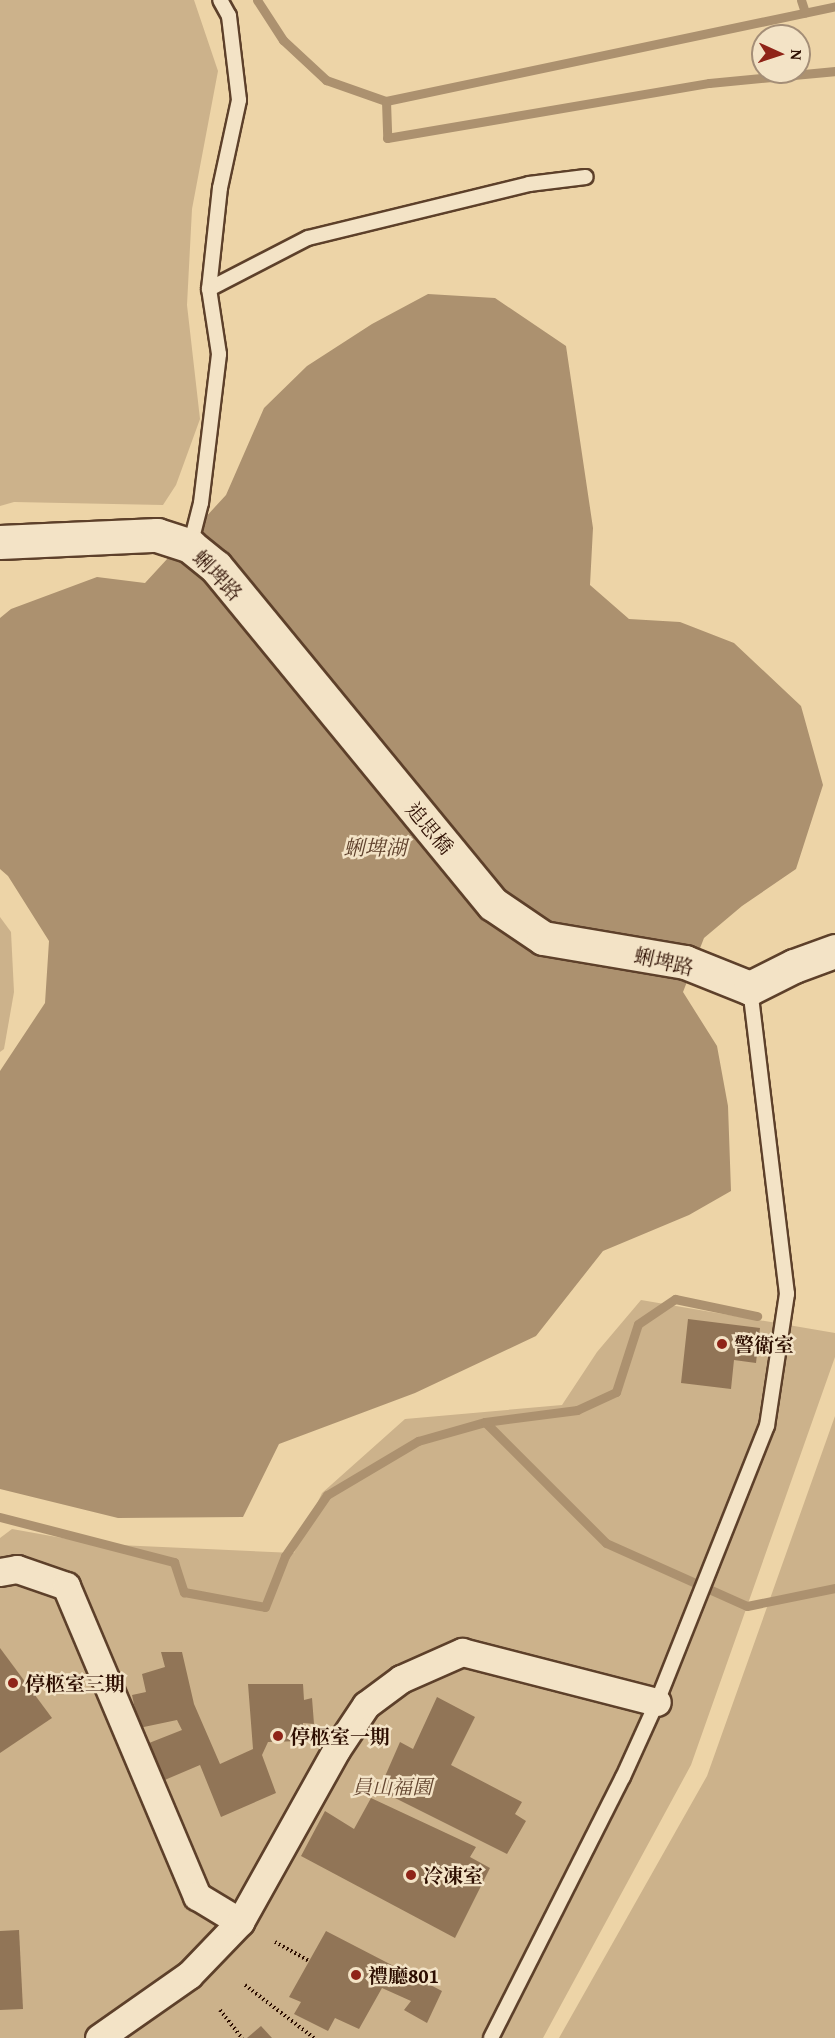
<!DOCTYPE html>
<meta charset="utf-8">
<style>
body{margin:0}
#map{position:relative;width:835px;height:2038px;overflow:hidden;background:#edd4a7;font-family:"Gentium Book Plus","Noto Serif TC",serif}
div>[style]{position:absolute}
.green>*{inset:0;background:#ccb28b}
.water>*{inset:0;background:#ac916f}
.stream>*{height:9px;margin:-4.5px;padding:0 4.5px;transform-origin:4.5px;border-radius:4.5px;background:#ac916f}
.building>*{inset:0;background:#917557}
.path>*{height:4px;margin-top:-2px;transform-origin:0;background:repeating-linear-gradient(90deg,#2d0e01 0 1.5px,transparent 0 4.5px)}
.roads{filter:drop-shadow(2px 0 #5d402a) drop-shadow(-2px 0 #5d402a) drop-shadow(0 2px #5d402a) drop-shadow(0 -2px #5d402a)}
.lane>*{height:14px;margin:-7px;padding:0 7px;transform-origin:7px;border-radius:7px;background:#f3e3c6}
.street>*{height:27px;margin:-13.5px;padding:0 13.5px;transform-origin:13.5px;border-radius:13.5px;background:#f3e3c6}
.secondary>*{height:33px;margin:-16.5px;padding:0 16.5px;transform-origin:16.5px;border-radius:16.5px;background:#f3e3c6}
.dots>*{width:16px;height:16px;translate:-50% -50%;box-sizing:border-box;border:3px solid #f3e3c6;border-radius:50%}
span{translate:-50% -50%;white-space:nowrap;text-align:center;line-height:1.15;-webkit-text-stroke:5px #f3e3c6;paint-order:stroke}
.street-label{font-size:20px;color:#2d0e01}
.poi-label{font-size:20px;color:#2d0e01;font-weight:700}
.left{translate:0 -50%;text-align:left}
.park-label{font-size:20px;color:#654731;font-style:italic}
.water-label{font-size:21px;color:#60422d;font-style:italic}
.north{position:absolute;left:751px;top:24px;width:60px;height:60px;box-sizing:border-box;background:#f3e3c6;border:2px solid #a48e77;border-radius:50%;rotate:93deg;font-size:16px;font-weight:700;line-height:24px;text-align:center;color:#2d0e01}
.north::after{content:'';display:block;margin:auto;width:21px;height:27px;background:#8f2418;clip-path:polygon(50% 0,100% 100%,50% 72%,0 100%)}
</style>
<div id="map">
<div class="green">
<div style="clip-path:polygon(0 0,194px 0,218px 71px,192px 209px,187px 305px,200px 419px,176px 485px,163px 505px,14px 502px,0 506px)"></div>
<div style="clip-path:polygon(0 917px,11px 932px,14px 992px,4px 1049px,0 1052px)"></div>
<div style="clip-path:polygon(641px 1300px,835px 1333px,835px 1357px,691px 1765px,543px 2038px,0 2038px,0 1538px,12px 1529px,96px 1544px,294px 1553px,322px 1493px,405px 1419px,562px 1405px,597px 1352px)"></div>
<div style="clip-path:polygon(835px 1416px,835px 2038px,559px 2038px,707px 1776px)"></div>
</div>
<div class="water">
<div style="clip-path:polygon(428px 294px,495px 298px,566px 346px,593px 528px,590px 585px,629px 619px,680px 622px,734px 643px,801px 706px,823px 785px,796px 869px,742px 906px,704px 938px,683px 992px,717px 1046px,728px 1106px,731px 1191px,689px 1215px,603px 1251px,536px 1336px,415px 1393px,279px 1444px,243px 1517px,118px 1518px,0 1489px,0 1071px,45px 1003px,49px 941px,8px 876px,0 869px,0 618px,11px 609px,97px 577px,145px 583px,226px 495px,264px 408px,307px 366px,372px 324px)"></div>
</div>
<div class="stream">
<div style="left:257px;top:0;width:48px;rotate:57deg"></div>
<div style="left:283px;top:40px;width:59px;rotate:42.9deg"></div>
<div style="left:326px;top:80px;width:64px;rotate:19.3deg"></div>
<div style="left:386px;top:101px;width:459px;rotate:-11.9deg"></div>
<div style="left:801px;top:0;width:13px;rotate:72deg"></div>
<div style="left:386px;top:101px;width:37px;rotate:88deg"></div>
<div style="left:387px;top:138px;width:327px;rotate:-9.7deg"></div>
<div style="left:709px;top:83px;width:127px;rotate:-5.4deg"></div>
<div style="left:485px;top:1422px;width:171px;rotate:45deg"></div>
<div style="left:606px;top:1543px;width:154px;rotate:24.1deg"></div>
<div style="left:747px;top:1606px;width:90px;rotate:-11.6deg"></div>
<div style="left:0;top:1517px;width:180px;rotate:14.5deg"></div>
<div style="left:174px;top:1562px;width:32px;rotate:72deg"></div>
<div style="left:184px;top:1592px;width:82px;rotate:10.5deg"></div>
<div style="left:265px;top:1607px;width:55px;rotate:-68.6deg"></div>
<div style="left:285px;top:1556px;width:74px;rotate:-55.5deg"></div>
<div style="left:327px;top:1495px;width:106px;rotate:-30.7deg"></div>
<div style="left:418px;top:1441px;width:70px;rotate:-15.8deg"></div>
<div style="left:485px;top:1422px;width:93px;rotate:-7.4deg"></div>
<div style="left:577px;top:1410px;width:43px;rotate:-24.8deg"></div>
<div style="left:616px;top:1392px;width:71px;rotate:-72.1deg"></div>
<div style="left:638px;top:1324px;width:45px;rotate:-34deg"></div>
<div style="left:675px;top:1299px;width:84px;rotate:11.7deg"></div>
</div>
<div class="building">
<div style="clip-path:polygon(688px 1319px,760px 1328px,756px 1363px,734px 1360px,731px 1389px,681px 1383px)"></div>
<div style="clip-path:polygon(0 1648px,52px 1718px,0 1753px)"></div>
<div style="clip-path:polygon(161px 1652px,182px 1652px,194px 1704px,220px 1764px,253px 1749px,248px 1684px,303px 1684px,304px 1700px,312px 1698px,314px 1724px,303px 1723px,303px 1741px,268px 1742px,262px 1755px,276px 1793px,221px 1817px,200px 1765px,160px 1782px,144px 1745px,182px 1730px,177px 1720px,139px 1728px,132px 1695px,146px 1692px,142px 1674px,165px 1667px)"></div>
<div style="clip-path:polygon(437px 1697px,475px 1717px,451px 1765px,522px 1802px,515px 1814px,526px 1821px,507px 1854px,379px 1790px,400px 1742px,413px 1749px)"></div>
<div style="clip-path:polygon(371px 1798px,476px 1847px,470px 1857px,490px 1868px,455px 1938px,301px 1856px,325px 1811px,354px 1829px)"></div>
<div style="clip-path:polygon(19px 1930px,23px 2009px,0 2010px,0 1931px)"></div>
<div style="clip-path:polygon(326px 1931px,442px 1991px,427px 2023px,404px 2010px,411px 2001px,382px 1988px,359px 2029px,335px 2018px,328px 2031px,294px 2014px,301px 2002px,289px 1997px)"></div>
<div style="clip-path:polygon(261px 2026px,272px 2038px,247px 2038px)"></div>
</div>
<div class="path">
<div style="left:275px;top:1942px;width:39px;rotate:29deg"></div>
<div style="left:245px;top:1985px;width:87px;rotate:37.5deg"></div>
<div style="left:220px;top:2010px;width:36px;rotate:52deg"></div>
</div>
<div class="roads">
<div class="lane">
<div style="left:209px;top:289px;width:111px;rotate:-27.3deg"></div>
<div style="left:308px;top:238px;width:228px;rotate:-13.7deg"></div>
<div style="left:529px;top:184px;width:57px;rotate:-7deg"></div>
<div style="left:190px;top:546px;width:44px;rotate:-75.7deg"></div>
<div style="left:201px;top:503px;width:150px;rotate:-83.1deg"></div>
<div style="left:219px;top:354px;width:66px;rotate:-98.7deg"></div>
<div style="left:209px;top:289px;width:102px;rotate:-83.8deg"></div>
<div style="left:220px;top:188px;width:90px;rotate:-77.8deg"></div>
<div style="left:239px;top:100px;width:85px;rotate:-96.8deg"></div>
<div style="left:229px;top:16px;width:18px;rotate:-119deg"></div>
<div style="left:491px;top:2038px;width:292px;rotate:-63.2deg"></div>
<div style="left:623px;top:1777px;width:82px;rotate:-65.6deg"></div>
<div style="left:657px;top:1702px;width:297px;rotate:-68.3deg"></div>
<div style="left:767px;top:1426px;width:134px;rotate:-81.4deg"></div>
<div style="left:787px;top:1294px;width:308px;rotate:-96.9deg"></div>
</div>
<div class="street">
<div style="left:0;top:1572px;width:17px;rotate:-10deg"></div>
<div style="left:17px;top:1569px;width:52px;rotate:19.1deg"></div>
<div style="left:66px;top:1586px;width:337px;rotate:67.1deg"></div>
<div style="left:197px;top:1896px;width:50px;rotate:31.2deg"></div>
<div style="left:99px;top:2038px;width:110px;rotate:-35deg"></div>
<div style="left:189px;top:1975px;width:74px;rotate:-46.1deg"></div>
<div style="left:240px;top:1922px;width:197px;rotate:-60.8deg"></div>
<div style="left:336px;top:1750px;width:54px;rotate:-56.3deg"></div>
<div style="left:366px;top:1705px;width:44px;rotate:-36.6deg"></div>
<div style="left:401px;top:1679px;width:67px;rotate:-23.9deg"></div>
<div style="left:462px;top:1652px;width:201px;rotate:14.4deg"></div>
</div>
<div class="secondary">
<div style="left:0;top:542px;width:157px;rotate:-2.6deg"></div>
<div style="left:157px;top:535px;width:35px;rotate:18deg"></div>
<div style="left:190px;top:546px;width:33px;rotate:39deg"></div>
<div style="left:216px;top:567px;width:436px;rotate:50.6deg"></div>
<div style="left:493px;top:904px;width:60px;rotate:34.2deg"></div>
<div style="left:543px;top:938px;width:144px;rotate:9.6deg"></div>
<div style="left:685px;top:962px;width:70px;rotate:21.8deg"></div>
<div style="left:750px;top:988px;width:49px;rotate:-26.6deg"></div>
<div style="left:794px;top:966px;width:44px;rotate:-20.1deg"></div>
</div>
</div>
<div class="dots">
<div style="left:722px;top:1344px;background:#8f2418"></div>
<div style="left:13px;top:1683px;background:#8f2418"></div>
<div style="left:278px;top:1736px;background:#8f2418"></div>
<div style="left:411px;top:1875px;background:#8f2418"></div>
<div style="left:356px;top:1975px;background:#8f2418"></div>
</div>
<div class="street-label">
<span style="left:218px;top:575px;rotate:46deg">蜊埤路</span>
<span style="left:430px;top:828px;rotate:50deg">追思橋</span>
<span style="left:664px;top:961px;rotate:13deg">蜊埤路</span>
</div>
<div class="poi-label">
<span class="left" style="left:734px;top:1344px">警衛室</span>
<span class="left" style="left:25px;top:1683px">停柩室三期</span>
<span class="left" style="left:290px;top:1736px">停柩室一期</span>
<span class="left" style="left:423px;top:1875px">冷凍室</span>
<span class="left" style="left:368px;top:1975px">禮廳801</span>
</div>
<div class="park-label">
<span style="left:392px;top:1786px">員山福園</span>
</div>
<div class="water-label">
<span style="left:375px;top:848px">蜊埤湖</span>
</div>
<div class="north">N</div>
</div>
